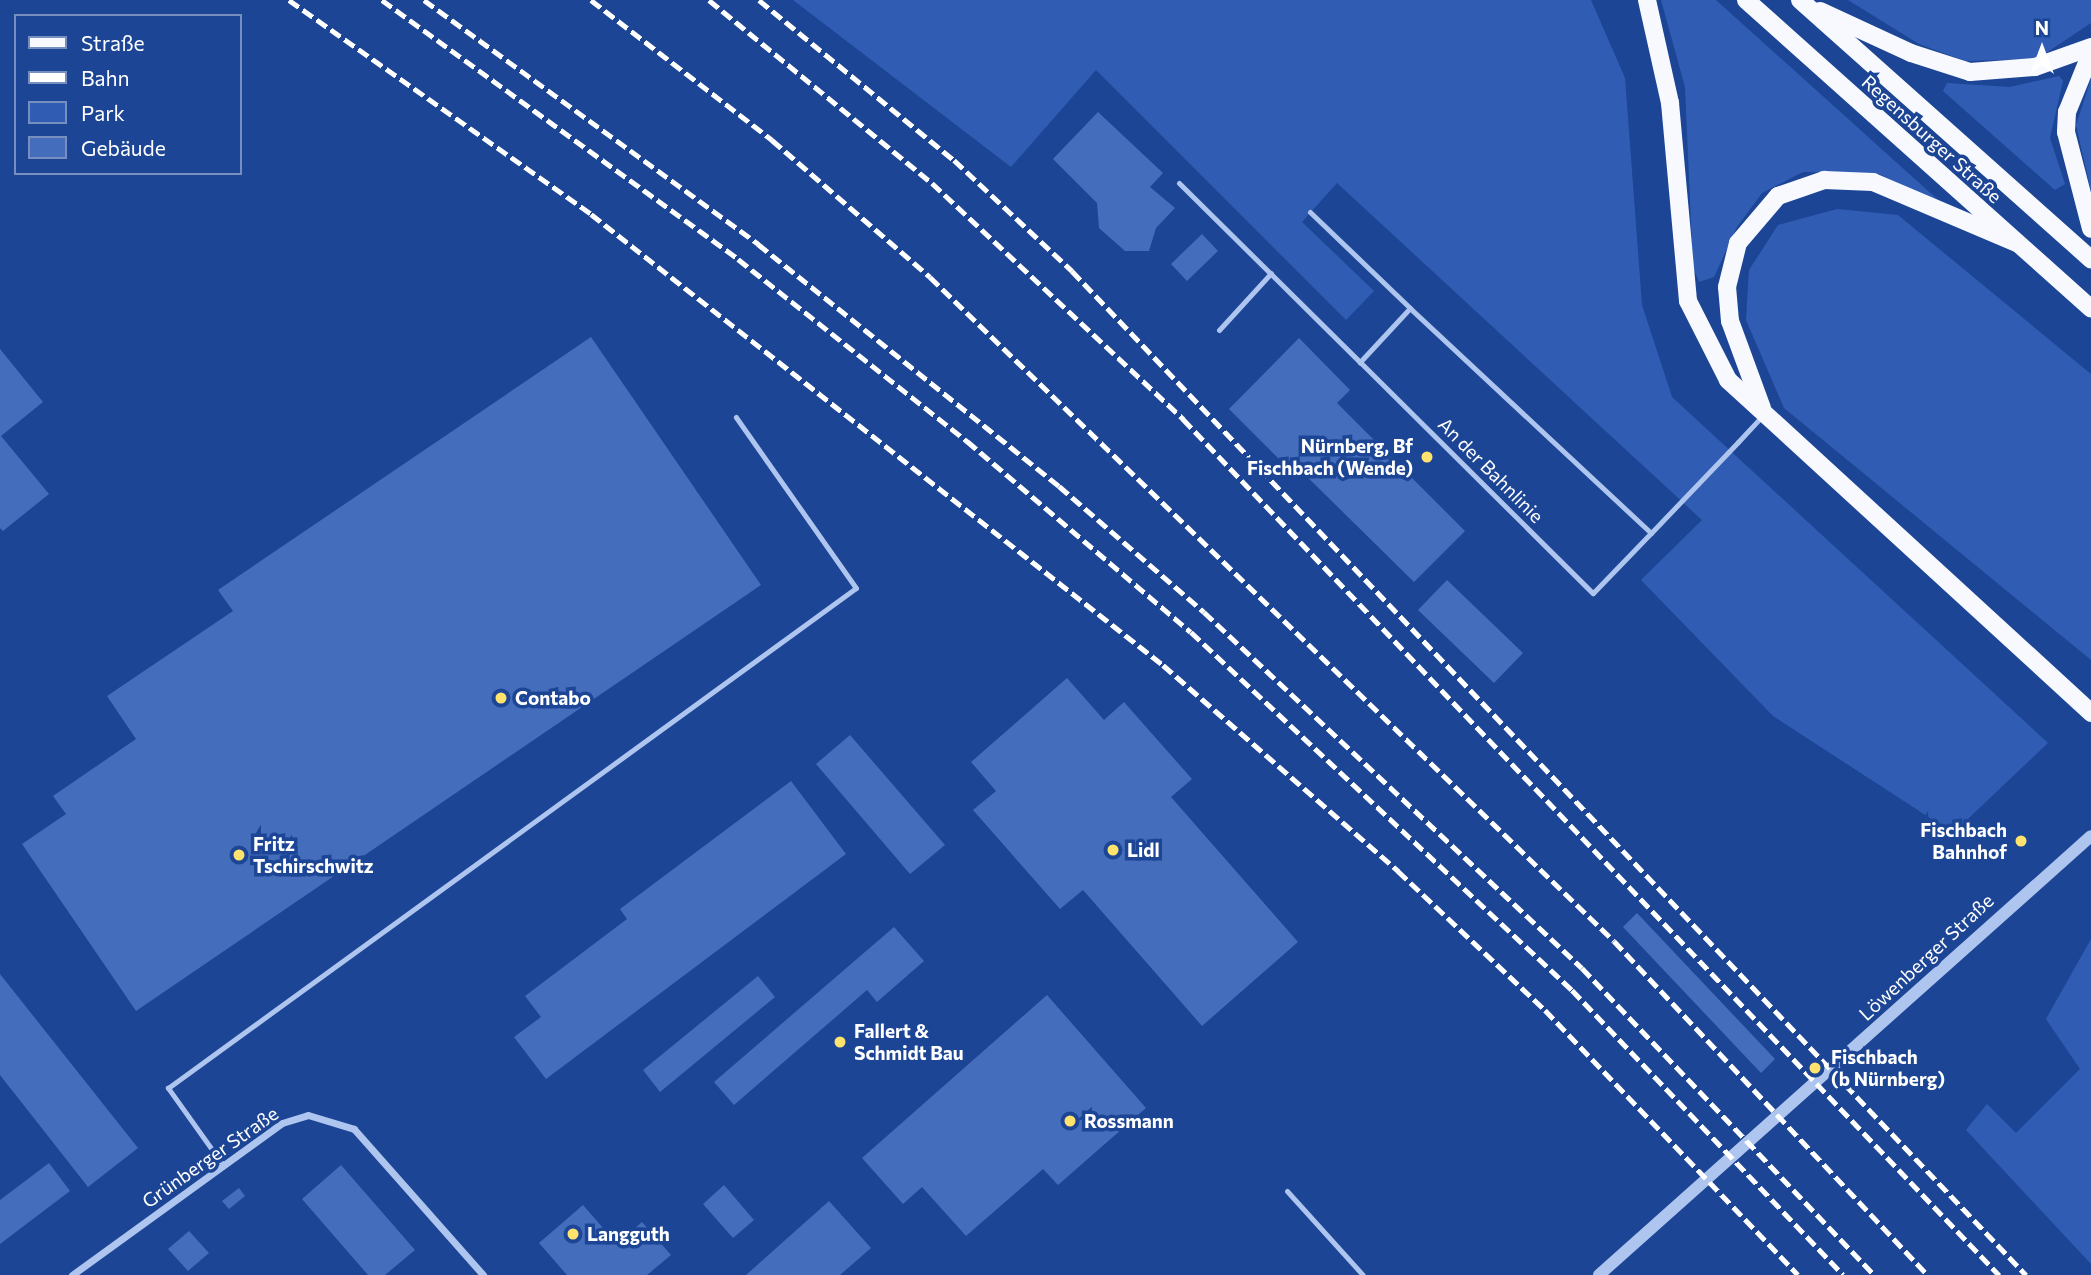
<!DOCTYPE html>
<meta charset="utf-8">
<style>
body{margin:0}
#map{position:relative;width:2091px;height:1275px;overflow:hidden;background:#1c4595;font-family:Commissioner,sans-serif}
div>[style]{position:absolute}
.green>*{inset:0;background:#305db3}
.building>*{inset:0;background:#446ebc}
.service>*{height:5px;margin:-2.5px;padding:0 2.5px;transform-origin:2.5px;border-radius:2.5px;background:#aec5ef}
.minor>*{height:7px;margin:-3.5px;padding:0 3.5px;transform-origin:3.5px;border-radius:3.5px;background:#aec5ef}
.tertiary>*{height:12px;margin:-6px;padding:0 6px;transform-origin:6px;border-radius:6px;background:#aec5ef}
.primary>*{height:18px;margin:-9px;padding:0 9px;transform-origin:9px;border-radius:9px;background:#f7f9ff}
.rail>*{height:5px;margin-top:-2.5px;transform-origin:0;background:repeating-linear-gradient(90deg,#fff 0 12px,transparent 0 17px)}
.dots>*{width:19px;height:19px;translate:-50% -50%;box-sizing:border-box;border:4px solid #1c4595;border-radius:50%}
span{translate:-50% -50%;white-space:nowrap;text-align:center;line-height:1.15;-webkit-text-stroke:7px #1c4595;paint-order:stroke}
.street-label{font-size:19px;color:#fff}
.poi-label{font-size:19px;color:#fff;font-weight:700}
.right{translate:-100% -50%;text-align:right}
.left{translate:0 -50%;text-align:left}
.legend{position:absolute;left:14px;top:14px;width:228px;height:161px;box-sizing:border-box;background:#1c4595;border:2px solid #778fbf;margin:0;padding:9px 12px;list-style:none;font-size:21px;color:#fff}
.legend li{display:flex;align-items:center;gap:14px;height:35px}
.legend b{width:35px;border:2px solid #778fbf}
.north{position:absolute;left:2007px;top:14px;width:70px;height:70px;-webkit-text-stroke:5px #1c4595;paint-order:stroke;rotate:0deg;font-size:19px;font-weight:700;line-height:28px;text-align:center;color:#fff}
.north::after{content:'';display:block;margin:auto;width:24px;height:32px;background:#fff;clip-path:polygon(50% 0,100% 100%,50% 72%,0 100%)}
</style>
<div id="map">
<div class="green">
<div style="clip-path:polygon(793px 0,1591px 0,1625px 78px,1642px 305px,1672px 397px,2048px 743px,1953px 833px,1773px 716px,1641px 580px,1702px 520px,1337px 183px,1302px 222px,1374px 291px,1346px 320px,1096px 70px,1011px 167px)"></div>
<div style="clip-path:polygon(1661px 0,1716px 0,1947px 208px,1879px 174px,1803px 172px,1762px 193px,1737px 227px,1714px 277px,1699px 282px,1693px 267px,1685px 87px)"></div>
<div style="clip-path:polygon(1848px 0,2091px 0,2091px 23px,2037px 59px,1965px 61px,1919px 44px)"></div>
<div style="clip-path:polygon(2059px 76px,2063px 81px,2050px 138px,2065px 184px,2055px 190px,1943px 91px,1947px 83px,2010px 87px)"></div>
<div style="clip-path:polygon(2091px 79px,2091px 191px,2076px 125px)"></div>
<div style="clip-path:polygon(1837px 209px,1898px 215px,2091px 374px,2091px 660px,1784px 408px,1746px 320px,1749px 270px,1778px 225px)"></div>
<div style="clip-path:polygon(2091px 939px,2091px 1264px,1966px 1130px,1987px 1104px,2016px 1133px,2080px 1069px,2046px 1019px)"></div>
</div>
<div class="building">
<div style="clip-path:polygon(1098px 112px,1163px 173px,1150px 187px,1175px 208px,1156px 228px,1149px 251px,1125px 251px,1099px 228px,1097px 203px,1053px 159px)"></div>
<div style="clip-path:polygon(1202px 234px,1218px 251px,1187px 281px,1171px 264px)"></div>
<div style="clip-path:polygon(591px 337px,761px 585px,136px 1011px,22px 844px,66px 814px,53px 796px,136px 739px,107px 696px,233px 611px,218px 590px)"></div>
<div style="clip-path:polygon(1299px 338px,1350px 390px,1337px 403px,1465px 531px,1414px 582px,1290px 460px,1285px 465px,1229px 409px)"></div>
<div style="clip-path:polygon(0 349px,43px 402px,1px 436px,49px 494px,3px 531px,0 528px)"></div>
<div style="clip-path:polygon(1447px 580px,1523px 653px,1494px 683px,1418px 610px)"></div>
<div style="clip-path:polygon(1067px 678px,1104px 720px,1124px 702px,1192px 779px,1171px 797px,1298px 942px,1202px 1026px,1083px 890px,1060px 909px,973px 810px,996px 791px,971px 762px)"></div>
<div style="clip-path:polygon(850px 735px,945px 845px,910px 874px,816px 764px)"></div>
<div style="clip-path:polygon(791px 781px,846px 854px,546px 1079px,514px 1037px,541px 1017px,525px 996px,627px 919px,620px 909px)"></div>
<div style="clip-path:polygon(1637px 913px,1775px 1059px,1761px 1073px,1623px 927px)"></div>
<div style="clip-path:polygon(894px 927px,924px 961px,877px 1002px,867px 990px,734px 1105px,714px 1082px)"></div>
<div style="clip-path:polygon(0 974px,138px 1148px,88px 1187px,0 1075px)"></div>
<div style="clip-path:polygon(758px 976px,775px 997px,660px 1092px,643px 1070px)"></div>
<div style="clip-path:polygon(1047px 995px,1146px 1108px,1058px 1185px,1043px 1169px,966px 1236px,922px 1187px,903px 1204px,862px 1158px)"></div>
<div style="clip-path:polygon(49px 1163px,70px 1191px,0 1244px,0 1200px)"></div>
<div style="clip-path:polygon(341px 1165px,415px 1250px,385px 1275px,368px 1275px,302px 1199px)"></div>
<div style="clip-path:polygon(724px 1185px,754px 1220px,733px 1238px,703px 1204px)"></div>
<div style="clip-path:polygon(239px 1188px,245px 1196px,229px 1209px,222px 1201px)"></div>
<div style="clip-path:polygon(829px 1201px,871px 1248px,840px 1275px,746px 1275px)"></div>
<div style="clip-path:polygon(583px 1205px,617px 1244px,642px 1222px,671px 1255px,647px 1275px,567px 1275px,539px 1243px)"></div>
<div style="clip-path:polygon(189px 1231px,209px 1253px,188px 1271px,168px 1249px)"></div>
</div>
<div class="service">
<div style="left:1179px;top:183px;width:255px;rotate:44.7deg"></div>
<div style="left:1310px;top:212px;width:139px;rotate:43.8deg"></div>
<div style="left:1219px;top:330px;width:77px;rotate:-47.6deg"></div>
<div style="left:1651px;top:533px;width:330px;rotate:-137deg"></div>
<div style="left:1410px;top:308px;width:74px;rotate:132.8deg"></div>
<div style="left:1360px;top:362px;width:328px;rotate:44.8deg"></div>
<div style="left:1593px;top:593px;width:83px;rotate:-46deg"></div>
<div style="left:1651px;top:533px;width:126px;rotate:-46.3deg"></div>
<div style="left:1738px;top:442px;width:35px;rotate:-47deg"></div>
<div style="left:223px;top:1165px;width:95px;rotate:-125.5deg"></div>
<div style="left:168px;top:1088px;width:850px;rotate:-36.01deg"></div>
<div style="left:856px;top:588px;width:209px;rotate:-125.1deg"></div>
<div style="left:1287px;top:1191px;width:113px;rotate:47.9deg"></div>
</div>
<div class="minor">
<div style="left:72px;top:1275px;width:259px;rotate:-35.9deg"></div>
<div style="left:282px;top:1123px;width:27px;rotate:-17deg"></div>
<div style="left:308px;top:1115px;width:48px;rotate:16.9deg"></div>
<div style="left:354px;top:1129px;width:195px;rotate:48.5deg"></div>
</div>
<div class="tertiary">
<div style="left:1599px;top:1275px;width:659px;rotate:-41.74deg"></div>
</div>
<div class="primary">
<div style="left:1647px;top:0;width:106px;rotate:77.4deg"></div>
<div style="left:1670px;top:103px;width:199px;rotate:84.8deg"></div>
<div style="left:1688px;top:301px;width:89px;rotate:63.1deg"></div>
<div style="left:1728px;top:380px;width:493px;rotate:42.5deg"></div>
<div style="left:1746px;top:0;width:463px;rotate:41.8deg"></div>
<div style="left:1800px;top:0;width:390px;rotate:41.7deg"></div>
<div style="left:1820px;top:11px;width:100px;rotate:24.8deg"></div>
<div style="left:1911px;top:53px;width:62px;rotate:17.9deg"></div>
<div style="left:1970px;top:72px;width:65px;rotate:-4.4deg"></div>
<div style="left:2035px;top:67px;width:59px;rotate:-19.7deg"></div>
<div style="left:2091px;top:53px;width:64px;rotate:112.1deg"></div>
<div style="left:2067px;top:112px;width:20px;rotate:93deg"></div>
<div style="left:2066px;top:132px;width:100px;rotate:75.5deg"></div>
<div style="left:1762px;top:408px;width:93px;rotate:-110.2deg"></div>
<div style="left:1730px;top:321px;width:34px;rotate:-95deg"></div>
<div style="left:1727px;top:287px;width:45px;rotate:-76deg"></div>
<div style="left:1738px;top:243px;width:62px;rotate:-49.6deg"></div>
<div style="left:1778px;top:196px;width:49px;rotate:-19.2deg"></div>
<div style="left:1824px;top:180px;width:49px;rotate:2.3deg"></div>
<div style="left:1873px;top:182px;width:156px;rotate:23deg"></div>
</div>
<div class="rail">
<div style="left:289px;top:0;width:370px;rotate:35.3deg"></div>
<div style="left:591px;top:214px;width:728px;rotate:38.25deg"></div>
<div style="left:1163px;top:665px;width:313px;rotate:41.2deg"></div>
<div style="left:1398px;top:871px;width:202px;rotate:43.4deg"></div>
<div style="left:1545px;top:1010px;width:366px;rotate:46.3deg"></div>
<div style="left:382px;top:0;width:440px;rotate:36deg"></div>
<div style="left:738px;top:259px;width:293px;rotate:38.5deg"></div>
<div style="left:967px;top:441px;width:294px;rotate:40.5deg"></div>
<div style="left:1191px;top:632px;width:523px;rotate:43.22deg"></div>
<div style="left:1572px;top:990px;width:393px;rotate:46.4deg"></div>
<div style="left:424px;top:0;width:414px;rotate:36.1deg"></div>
<div style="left:758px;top:244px;width:386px;rotate:38.8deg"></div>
<div style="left:1059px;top:486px;width:192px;rotate:41deg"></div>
<div style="left:1204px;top:612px;width:519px;rotate:43.28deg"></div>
<div style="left:1582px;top:968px;width:424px;rotate:46.4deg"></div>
<div style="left:591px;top:0;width:229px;rotate:37.7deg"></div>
<div style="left:772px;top:140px;width:209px;rotate:40.9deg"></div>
<div style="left:930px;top:277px;width:953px;rotate:44.15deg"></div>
<div style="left:1614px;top:941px;width:458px;rotate:46.8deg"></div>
<div style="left:709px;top:0;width:288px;rotate:39.4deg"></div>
<div style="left:932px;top:183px;width:345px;rotate:43.2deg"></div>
<div style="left:1183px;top:419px;width:1183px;rotate:46.37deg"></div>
<div style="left:759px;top:0;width:252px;rotate:39.4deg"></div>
<div style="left:954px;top:160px;width:162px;rotate:43.2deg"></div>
<div style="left:1072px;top:271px;width:1385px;rotate:46.46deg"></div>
</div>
<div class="dots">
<div style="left:1427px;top:457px;background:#ffe36d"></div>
<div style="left:501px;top:698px;background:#ffe36d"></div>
<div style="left:2021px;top:841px;background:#ffe36d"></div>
<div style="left:1113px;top:850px;background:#ffe36d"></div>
<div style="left:239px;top:855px;background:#ffe36d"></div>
<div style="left:840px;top:1042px;background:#ffe36d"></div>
<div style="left:1815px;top:1068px;background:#ffe36d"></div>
<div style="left:1070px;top:1121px;background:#ffe36d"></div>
<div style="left:573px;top:1234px;background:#ffe36d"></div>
</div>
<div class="street-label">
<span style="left:1932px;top:139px;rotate:42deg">Regensburger Straße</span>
<span style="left:1491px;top:470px;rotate:45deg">An der Bahnlinie</span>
<span style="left:1926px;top:957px;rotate:-43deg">Löwenberger Straße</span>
<span style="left:210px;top:1157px;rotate:-35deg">Grünberger Straße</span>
</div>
<div class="poi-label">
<span class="right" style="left:1413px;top:457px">Nürnberg, Bf<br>Fischbach (Wende)</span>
<span class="left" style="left:515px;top:698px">Contabo</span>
<span class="right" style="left:2007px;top:841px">Fischbach<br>Bahnhof</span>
<span class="left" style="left:253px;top:855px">Fritz<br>Tschirschwitz</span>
<span class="left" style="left:1127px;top:850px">Lidl</span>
<span class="left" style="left:854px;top:1042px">Fallert &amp;<br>Schmidt Bau</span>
<span class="left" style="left:1831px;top:1068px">Fischbach<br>(b Nürnberg)</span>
<span class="left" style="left:1084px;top:1121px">Rossmann</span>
<span class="left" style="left:587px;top:1234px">Langguth</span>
</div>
<ul class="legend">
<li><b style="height:9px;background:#f7f9ff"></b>Straße</li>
<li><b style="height:9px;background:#fff"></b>Bahn</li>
<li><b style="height:19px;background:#305db3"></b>Park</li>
<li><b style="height:19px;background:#446ebc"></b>Gebäude</li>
</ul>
<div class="north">N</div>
</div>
